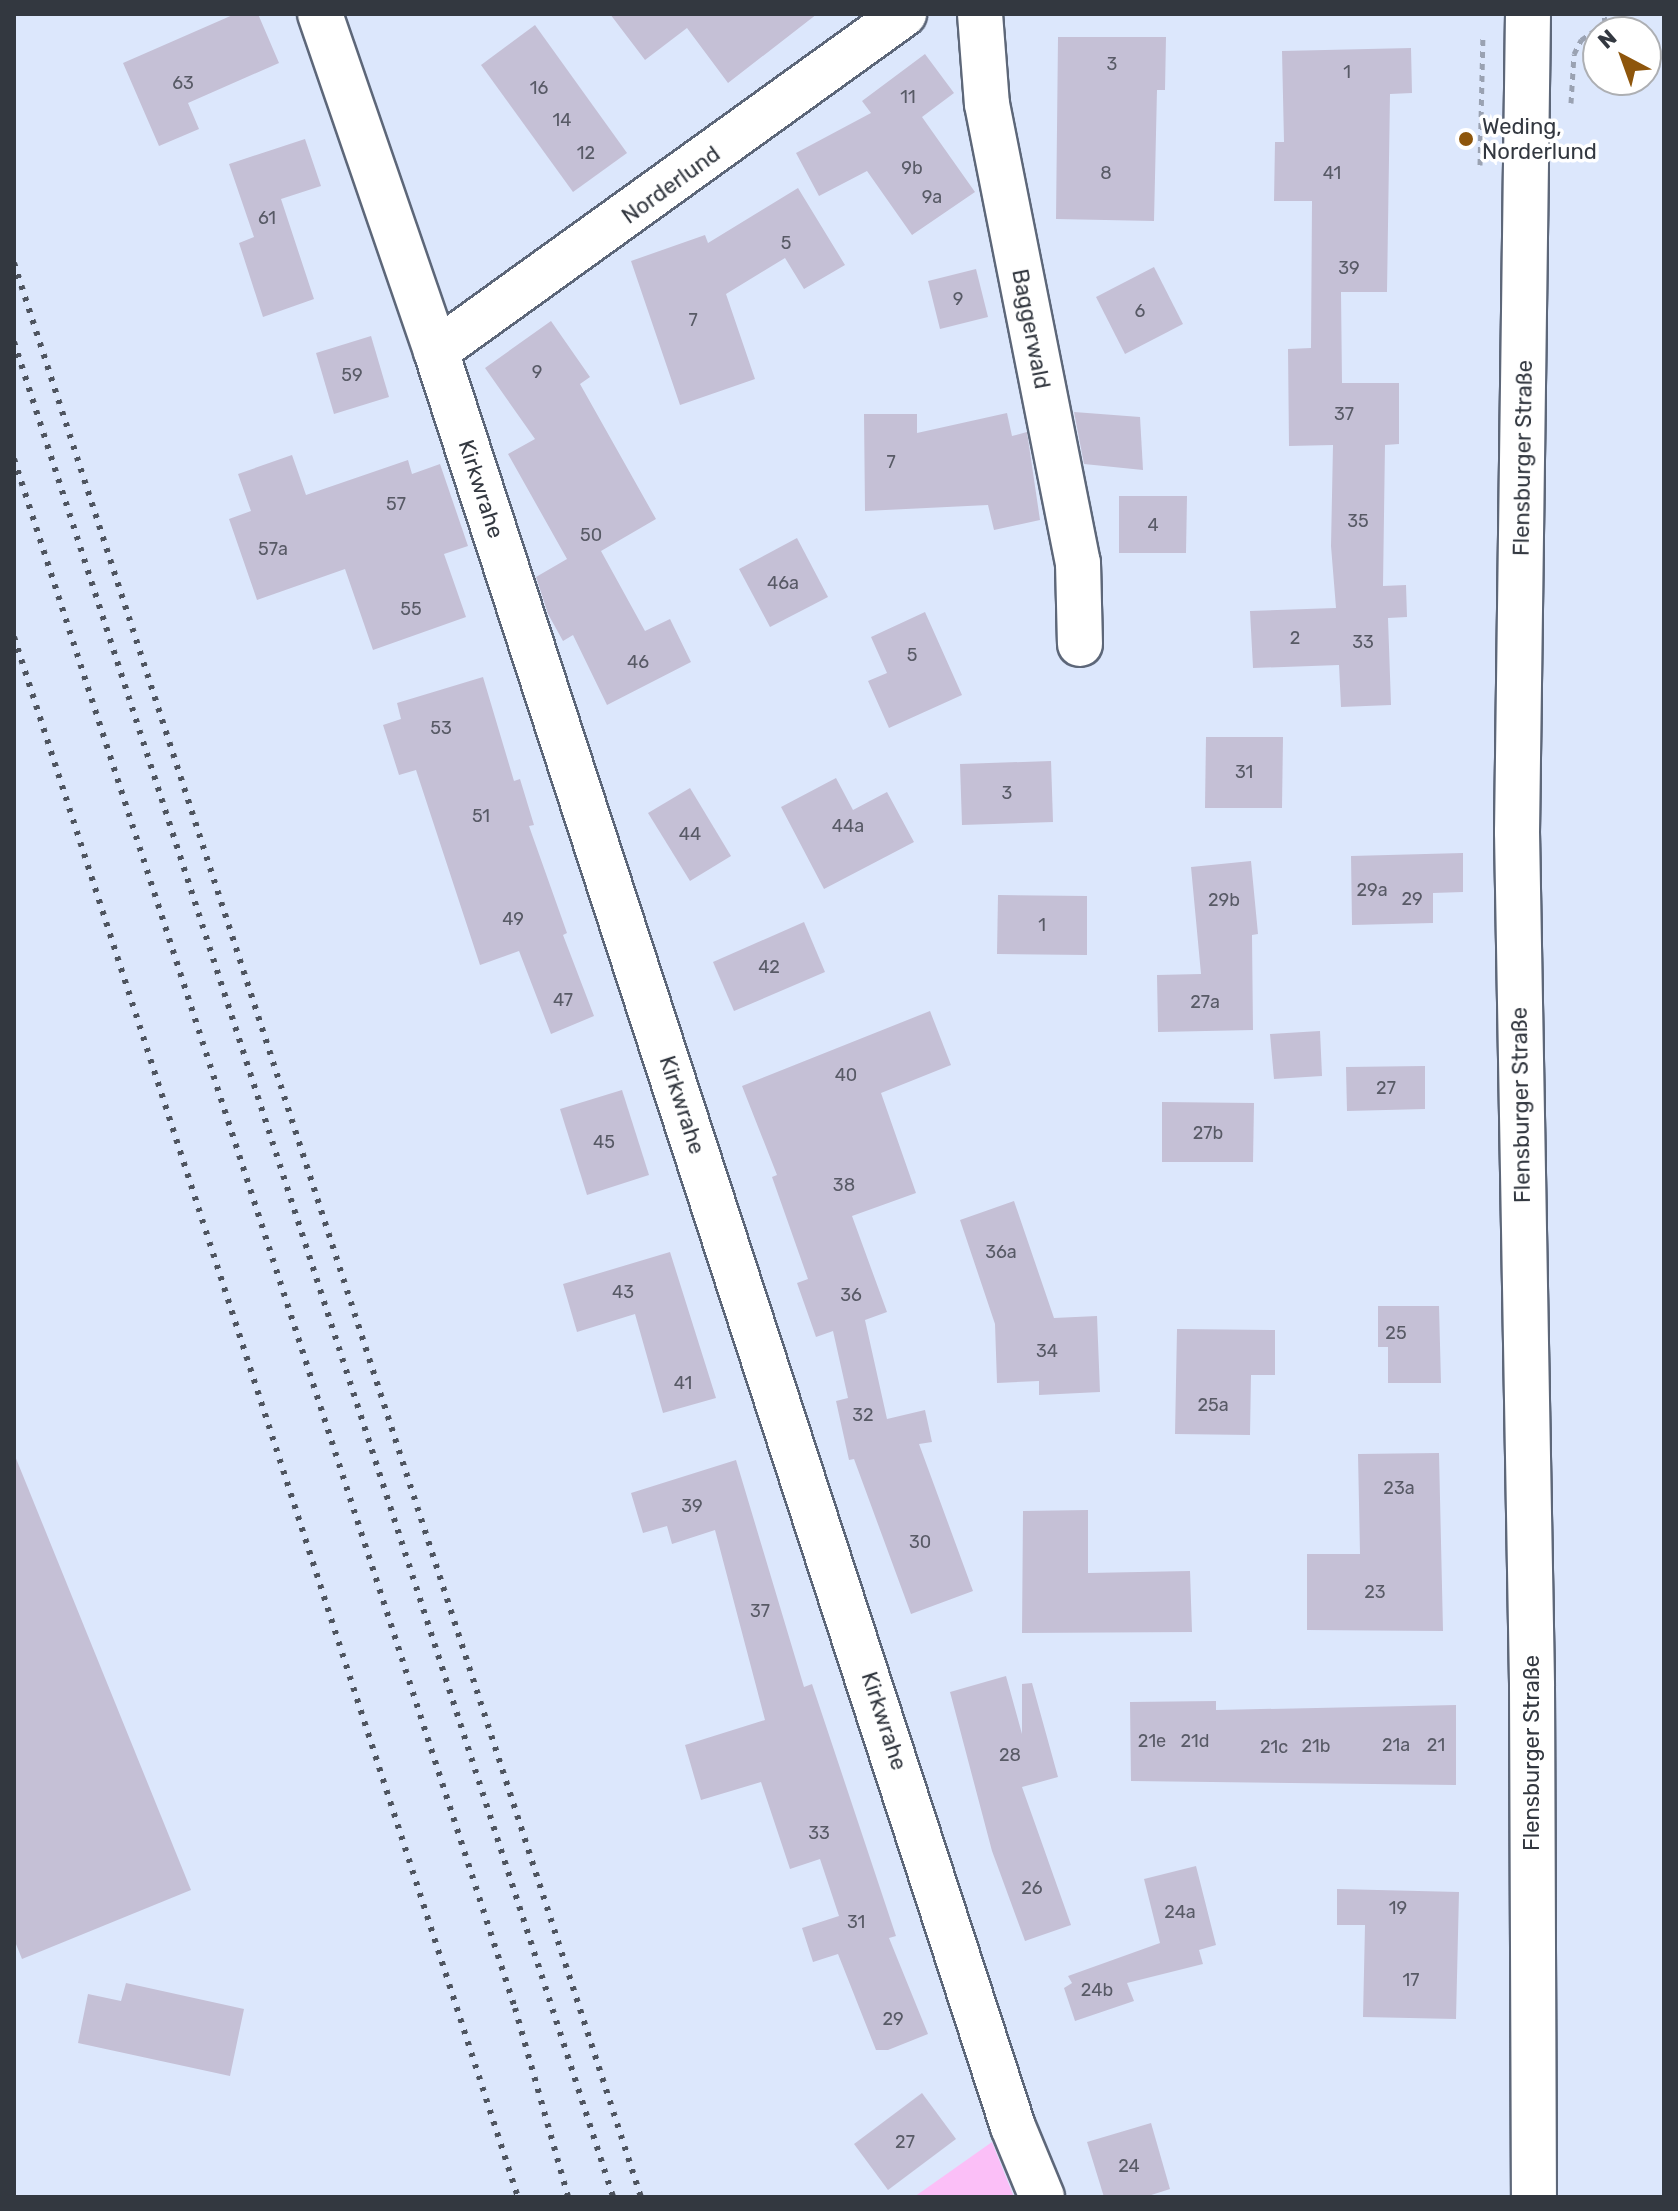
<!DOCTYPE html>
<meta charset="utf-8">
<style>
body{margin:0}
#map{position:relative;width:1678px;height:2211px;overflow:hidden;background:#dce7fc;font-family:Rubik,sans-serif}
div>[style]{position:absolute}
.green>*{inset:0;background:#fbbff7}
.building>*{inset:0;background:#c5c0d6}
.path>*{height:5px;margin-top:-2.5px;transform-origin:0;background:repeating-linear-gradient(90deg,#9aa2b2 0 6px,transparent 0 12px)}
.roads{filter:drop-shadow(2px 0 #5d6779) drop-shadow(-2px 0 #5d6779) drop-shadow(0 2px #5d6779) drop-shadow(0 -2px #5d6779)}
.minor>*{height:44px;margin:-22px;padding:0 22px;transform-origin:22px;border-radius:22px;background:#fff}
.rail>*{height:6px;margin-top:-3px;transform-origin:0;background:repeating-linear-gradient(90deg,#4e545f 0 4px,transparent 0 12px)}
.dots>*{width:22px;height:22px;translate:-50% -50%;box-sizing:border-box;border:4px solid #fff;border-radius:50%}
span{translate:-50% -50%;white-space:nowrap;text-align:center;line-height:1.15;-webkit-text-stroke:7px #fff;paint-order:stroke}
.number-label{font-size:18px;color:#585a66}
.number-label span{-webkit-text-stroke-width:0}
.poi-label{font-size:22px;color:#333840}
.left{translate:0 -50%;text-align:left}
.street-label{font-size:22px;color:#333840}
.frame{position:absolute;inset:0;border:16px solid #333840;pointer-events:none}
.north{position:absolute;left:1582px;top:16px;width:80px;height:80px;box-sizing:border-box;background:#fff;border:2px solid #adafb3;border-radius:50%;rotate:319deg;font-size:22px;font-weight:700;line-height:32px;text-align:center;color:#333840}
.north::after{content:'';display:block;margin:auto;width:28px;height:36px;background:#8e560c;clip-path:polygon(50% 0,100% 100%,50% 72%,0 100%)}
</style>
<div id="map">
<div class="green">
<div style="clip-path:polygon(992px 2142px,1014px 2197px,914px 2197px)"></div>
</div>
<div class="building">
<div style="clip-path:polygon(235px 14px,258px 14px,279px 63px,188px 103px,199px 129px,159px 146px,123px 63px)"></div>
<div style="clip-path:polygon(610px 14px,817px 14px,728px 83px,687px 28px,645px 60px)"></div>
<div style="clip-path:polygon(535px 25px,627px 153px,573px 192px,481px 65px)"></div>
<div style="clip-path:polygon(1058px 37px,1166px 37px,1165px 90px,1157px 90px,1154px 221px,1056px 219px)"></div>
<div style="clip-path:polygon(1411px 48px,1412px 93px,1390px 94px,1387px 292px,1341px 292px,1342px 383px,1399px 383px,1399px 444px,1385px 445px,1383px 586px,1406px 585px,1407px 617px,1388px 618px,1391px 705px,1341px 707px,1339px 665px,1253px 668px,1250px 611px,1336px 608px,1331px 546px,1333px 445px,1289px 446px,1288px 349px,1311px 348px,1312px 201px,1274px 201px,1275px 142px,1284px 142px,1282px 51px)"></div>
<div style="clip-path:polygon(925px 54px,954px 93px,922px 117px,975px 192px,912px 235px,867px 171px,819px 196px,796px 153px,871px 113px,862px 101px)"></div>
<div style="clip-path:polygon(305px 139px,321px 186px,281px 199px,314px 299px,263px 317px,239px 243px,254px 237px,229px 164px)"></div>
<div style="clip-path:polygon(798px 188px,845px 265px,804px 289px,785px 258px,726px 294px,755px 379px,680px 405px,631px 261px,705px 235px,708px 243px)"></div>
<div style="clip-path:polygon(1154px 267px,1183px 324px,1125px 354px,1096px 297px)"></div>
<div style="clip-path:polygon(976px 269px,988px 317px,940px 329px,928px 281px)"></div>
<div style="clip-path:polygon(551px 321px,590px 377px,580px 384px,656px 519px,601px 551px,645px 631px,670px 619px,691px 662px,607px 705px,573px 635px,563px 641px,548px 614px,536px 577px,567px 559px,508px 454px,535px 439px,485px 368px)"></div>
<div style="clip-path:polygon(371px 336px,389px 397px,334px 414px,316px 353px)"></div>
<div style="clip-path:polygon(1074px 412px,1140px 417px,1143px 470px,1084px 464px)"></div>
<div style="clip-path:polygon(1007px 413px,1012px 436px,1027px 432px,1040px 520px,994px 530px,988px 505px,865px 511px,864px 414px,917px 414px,917px 433px)"></div>
<div style="clip-path:polygon(292px 455px,306px 495px,408px 460px,412px 474px,440px 464px,468px 546px,444px 554px,466px 617px,373px 650px,345px 569px,257px 600px,229px 519px,251px 511px,238px 474px)"></div>
<div style="clip-path:polygon(1119px 496px,1187px 496px,1186px 553px,1119px 553px)"></div>
<div style="clip-path:polygon(797px 538px,828px 597px,770px 627px,739px 569px)"></div>
<div style="clip-path:polygon(925px 612px,962px 695px,889px 728px,868px 681px,887px 673px,871px 637px)"></div>
<div style="clip-path:polygon(483px 677px,514px 781px,520px 779px,534px 825px,529px 826px,567px 933px,563px 935px,594px 1016px,551px 1034px,519px 951px,480px 965px,416px 770px,399px 775px,383px 725px,401px 719px,397px 703px)"></div>
<div style="clip-path:polygon(1206px 737px,1283px 737px,1282px 808px,1205px 808px)"></div>
<div style="clip-path:polygon(1051px 761px,1053px 822px,962px 825px,960px 764px)"></div>
<div style="clip-path:polygon(836px 778px,853px 810px,887px 792px,914px 842px,824px 889px,781px 807px)"></div>
<div style="clip-path:polygon(690px 788px,731px 856px,690px 881px,648px 813px)"></div>
<div style="clip-path:polygon(1463px 853px,1463px 892px,1433px 893px,1433px 923px,1352px 925px,1351px 856px)"></div>
<div style="clip-path:polygon(1251px 861px,1258px 934px,1252px 935px,1253px 1030px,1158px 1032px,1157px 975px,1201px 974px,1191px 867px)"></div>
<div style="clip-path:polygon(998px 895px,1087px 896px,1087px 955px,997px 954px)"></div>
<div style="clip-path:polygon(804px 922px,825px 972px,734px 1011px,713px 962px)"></div>
<div style="clip-path:polygon(930px 1011px,951px 1065px,881px 1093px,916px 1193px,852px 1216px,887px 1312px,865px 1320px,887px 1419px,925px 1410px,932px 1442px,919px 1444px,973px 1591px,911px 1614px,854px 1459px,849px 1460px,836px 1401px,848px 1398px,833px 1331px,816px 1337px,797px 1283px,808px 1279px,772px 1177px,777px 1175px,742px 1086px)"></div>
<div style="clip-path:polygon(1320px 1031px,1322px 1076px,1274px 1079px,1270px 1034px)"></div>
<div style="clip-path:polygon(1425px 1066px,1425px 1109px,1347px 1111px,1346px 1067px)"></div>
<div style="clip-path:polygon(622px 1090px,649px 1175px,587px 1195px,560px 1109px)"></div>
<div style="clip-path:polygon(1162px 1102px,1254px 1103px,1253px 1162px,1162px 1162px)"></div>
<div style="clip-path:polygon(1014px 1201px,1054px 1318px,1097px 1316px,1100px 1392px,1039px 1395px,1039px 1381px,997px 1383px,995px 1324px,960px 1220px)"></div>
<div style="clip-path:polygon(670px 1252px,716px 1398px,663px 1413px,635px 1314px,577px 1332px,563px 1284px)"></div>
<div style="clip-path:polygon(1378px 1306px,1439px 1306px,1441px 1383px,1388px 1383px,1388px 1347px,1378px 1347px)"></div>
<div style="clip-path:polygon(1177px 1329px,1275px 1330px,1275px 1375px,1251px 1375px,1250px 1435px,1175px 1434px)"></div>
<div style="clip-path:polygon(1439px 1453px,1443px 1631px,1307px 1630px,1307px 1554px,1360px 1554px,1358px 1454px)"></div>
<div style="clip-path:polygon(15px 1456px,191px 1890px,22px 1959px,14px 1939px)"></div>
<div style="clip-path:polygon(736px 1460px,804px 1687px,812px 1684px,896px 1936px,889px 1938px,928px 2034px,888px 2050px,876px 2050px,838px 1954px,813px 1962px,802px 1928px,839px 1916px,820px 1859px,790px 1869px,761px 1782px,701px 1800px,685px 1745px,765px 1720px,715px 1530px,672px 1544px,667px 1526px,643px 1533px,631px 1493px)"></div>
<div style="clip-path:polygon(1088px 1510px,1088px 1573px,1190px 1571px,1192px 1632px,1022px 1633px,1023px 1511px)"></div>
<div style="clip-path:polygon(1006px 1676px,1022px 1734px,1022px 1684px,1032px 1683px,1058px 1777px,1022px 1787px,1071px 1925px,1025px 1941px,992px 1851px,950px 1692px)"></div>
<div style="clip-path:polygon(1216px 1701px,1216px 1710px,1456px 1705px,1456px 1785px,1131px 1781px,1130px 1702px)"></div>
<div style="clip-path:polygon(1196px 1866px,1216px 1945px,1199px 1950px,1203px 1964px,1127px 1983px,1134px 2001px,1075px 2021px,1064px 1988px,1072px 1983px,1068px 1976px,1160px 1943px,1144px 1879px)"></div>
<div style="clip-path:polygon(1337px 1889px,1459px 1892px,1456px 2019px,1363px 2017px,1365px 1925px,1337px 1925px)"></div>
<div style="clip-path:polygon(126px 1983px,244px 2009px,230px 2076px,78px 2043px,88px 1994px,121px 2001px)"></div>
<div style="clip-path:polygon(922px 2093px,956px 2139px,888px 2190px,854px 2144px)"></div>
<div style="clip-path:polygon(1151px 2123px,1170px 2189px,1145px 2197px,1104px 2197px,1087px 2142px)"></div>
</div>
<div class="path">
<div style="left:1571px;top:103px;width:49px;rotate:-86.5deg"></div>
<div style="left:1574px;top:54px;width:16px;rotate:-63deg"></div>
<div style="left:1581px;top:40px;width:29px;rotate:-35deg"></div>
<div style="left:1605px;top:23px;width:9px;rotate:-96deg"></div>
<div style="left:1480px;top:165px;width:130px;rotate:-88.7deg"></div>
</div>
<div class="roads">
<div class="minor">
<div style="left:320px;top:14px;width:356px;rotate:71deg"></div>
<div style="left:436px;top:351px;width:1867px;rotate:72deg"></div>
<div style="left:1013px;top:2127px;width:76px;rotate:67.5deg"></div>
<div style="left:980px;top:14px;width:90px;rotate:85.6deg"></div>
<div style="left:987px;top:104px;width:468px;rotate:78.8deg"></div>
<div style="left:1078px;top:563px;width:81px;rotate:88.6deg"></div>
<div style="left:1528px;top:14px;width:818px;rotate:90.77deg"></div>
<div style="left:1517px;top:832px;width:854px;rotate:88.99deg"></div>
<div style="left:1532px;top:1686px;width:511px;rotate:89.78deg"></div>
<div style="left:436px;top:351px;width:577px;rotate:-35.76deg"></div>
</div>
</div>
<div class="rail">
<div style="left:14px;top:263px;width:2033px;rotate:72.04deg"></div>
<div style="left:14px;top:342px;width:1949px;rotate:72.1deg"></div>
<div style="left:14px;top:459px;width:1628px;rotate:72.08deg"></div>
<div style="left:515px;top:2008px;width:196px;rotate:74.3deg"></div>
<div style="left:14px;top:637px;width:1639px;rotate:72.1deg"></div>
</div>
<div class="dots">
<div style="left:1466px;top:139px;background:#8e560c"></div>
</div>
<div class="number-label">
<span style="left:1112px;top:64px">3</span>
<span style="left:1347px;top:72px">1</span>
<span style="left:183px;top:83px">63</span>
<span style="left:539px;top:88px">16</span>
<span style="left:908px;top:97px">11</span>
<span style="left:562px;top:120px">14</span>
<span style="left:586px;top:153px">12</span>
<span style="left:912px;top:168px">9b</span>
<span style="left:1106px;top:173px">8</span>
<span style="left:1332px;top:173px">41</span>
<span style="left:932px;top:197px">9a</span>
<span style="left:267px;top:218px">61</span>
<span style="left:786px;top:243px">5</span>
<span style="left:1349px;top:268px">39</span>
<span style="left:958px;top:299px">9</span>
<span style="left:1140px;top:311px">6</span>
<span style="left:693px;top:320px">7</span>
<span style="left:537px;top:372px">9</span>
<span style="left:352px;top:375px">59</span>
<span style="left:1344px;top:414px">37</span>
<span style="left:891px;top:462px">7</span>
<span style="left:396px;top:504px">57</span>
<span style="left:1358px;top:521px">35</span>
<span style="left:1153px;top:525px">4</span>
<span style="left:591px;top:535px">50</span>
<span style="left:273px;top:549px">57a</span>
<span style="left:783px;top:583px">46a</span>
<span style="left:411px;top:609px">55</span>
<span style="left:1295px;top:638px">2</span>
<span style="left:1363px;top:642px">33</span>
<span style="left:912px;top:655px">5</span>
<span style="left:638px;top:662px">46</span>
<span style="left:441px;top:728px">53</span>
<span style="left:1244px;top:772px">31</span>
<span style="left:1007px;top:793px">3</span>
<span style="left:481px;top:816px">51</span>
<span style="left:848px;top:826px">44a</span>
<span style="left:690px;top:834px">44</span>
<span style="left:1372px;top:890px">29a</span>
<span style="left:1412px;top:899px">29</span>
<span style="left:1224px;top:900px">29b</span>
<span style="left:513px;top:919px">49</span>
<span style="left:1042px;top:925px">1</span>
<span style="left:769px;top:967px">42</span>
<span style="left:563px;top:1000px">47</span>
<span style="left:1205px;top:1002px">27a</span>
<span style="left:846px;top:1075px">40</span>
<span style="left:1386px;top:1088px">27</span>
<span style="left:1208px;top:1133px">27b</span>
<span style="left:604px;top:1142px">45</span>
<span style="left:844px;top:1185px">38</span>
<span style="left:1001px;top:1252px">36a</span>
<span style="left:623px;top:1292px">43</span>
<span style="left:851px;top:1295px">36</span>
<span style="left:1396px;top:1333px">25</span>
<span style="left:1047px;top:1351px">34</span>
<span style="left:683px;top:1383px">41</span>
<span style="left:1213px;top:1405px">25a</span>
<span style="left:863px;top:1415px">32</span>
<span style="left:1399px;top:1488px">23a</span>
<span style="left:692px;top:1506px">39</span>
<span style="left:920px;top:1542px">30</span>
<span style="left:1375px;top:1592px">23</span>
<span style="left:760px;top:1611px">37</span>
<span style="left:1152px;top:1741px">21e</span>
<span style="left:1195px;top:1741px">21d</span>
<span style="left:1396px;top:1745px">21a</span>
<span style="left:1436px;top:1745px">21</span>
<span style="left:1316px;top:1746px">21b</span>
<span style="left:1274px;top:1747px">21c</span>
<span style="left:1010px;top:1755px">28</span>
<span style="left:819px;top:1833px">33</span>
<span style="left:1032px;top:1888px">26</span>
<span style="left:1398px;top:1908px">19</span>
<span style="left:1180px;top:1912px">24a</span>
<span style="left:856px;top:1922px">31</span>
<span style="left:1411px;top:1980px">17</span>
<span style="left:1097px;top:1990px">24b</span>
<span style="left:893px;top:2019px">29</span>
<span style="left:905px;top:2142px">27</span>
<span style="left:1129px;top:2166px">24</span>
</div>
<div class="poi-label">
<span class="left" style="left:1482px;top:139px">Weding,<br>Norderlund</span>
</div>
<div class="street-label">
<span style="left:671px;top:185px;rotate:-36deg">Norderlund</span>
<span style="left:1031px;top:329px;rotate:79deg">Baggerwald</span>
<span style="left:1523px;top:458px;rotate:-89deg">Flensburger Straße</span>
<span style="left:481px;top:489px;rotate:72deg">Kirkwrahe</span>
<span style="left:682px;top:1105px;rotate:72deg">Kirkwrahe</span>
<span style="left:1521px;top:1105px;rotate:-91deg">Flensburger Straße</span>
<span style="left:884px;top:1721px;rotate:72deg">Kirkwrahe</span>
<span style="left:1532px;top:1753px;rotate:-90deg">Flensburger Straße</span>
</div>
<div class="frame"></div>
<div class="north">N</div>
</div>
